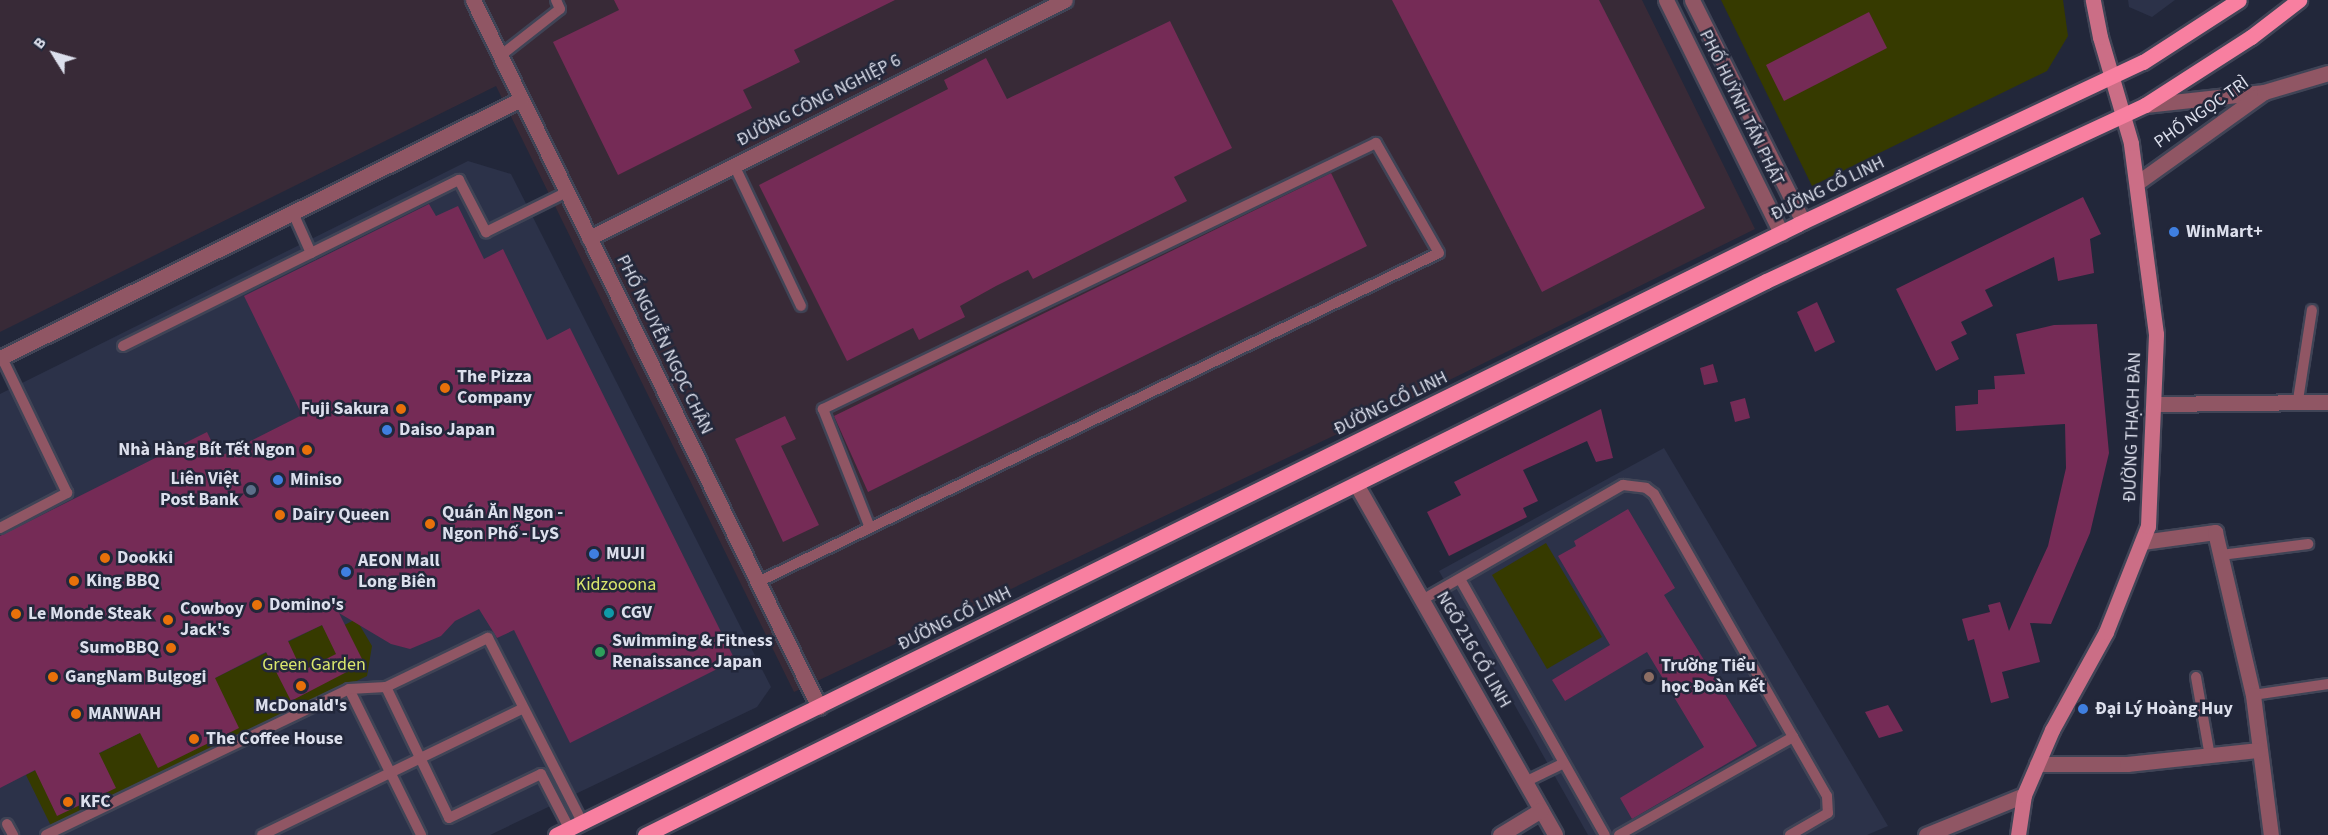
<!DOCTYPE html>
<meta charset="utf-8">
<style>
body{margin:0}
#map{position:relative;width:2328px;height:835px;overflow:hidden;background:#22273a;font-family:"Source Sans 3",sans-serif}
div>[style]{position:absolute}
.built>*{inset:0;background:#2c3249}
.industrial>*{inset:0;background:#382a37}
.green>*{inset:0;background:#363a00}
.building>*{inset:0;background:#752b56}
.roads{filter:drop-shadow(2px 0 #404456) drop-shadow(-2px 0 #404456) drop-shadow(0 2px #404456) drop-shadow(0 -2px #404456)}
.service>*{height:10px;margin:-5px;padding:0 5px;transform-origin:5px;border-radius:5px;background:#905664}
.minor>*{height:15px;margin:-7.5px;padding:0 7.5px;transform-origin:7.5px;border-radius:7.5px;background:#905664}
.tertiary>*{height:15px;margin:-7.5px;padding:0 7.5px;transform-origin:7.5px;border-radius:7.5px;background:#905664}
.secondary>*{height:15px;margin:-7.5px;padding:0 7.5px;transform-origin:7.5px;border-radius:7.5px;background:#cb6e86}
.primary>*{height:15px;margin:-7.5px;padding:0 7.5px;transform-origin:7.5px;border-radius:7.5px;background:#f87fa0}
.dots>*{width:16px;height:16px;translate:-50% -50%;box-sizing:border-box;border:3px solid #22273a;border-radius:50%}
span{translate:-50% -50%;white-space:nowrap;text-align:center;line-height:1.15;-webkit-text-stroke:5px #22273a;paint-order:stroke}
.street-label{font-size:18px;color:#dcdfec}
.poi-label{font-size:18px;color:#dcdfec;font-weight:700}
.left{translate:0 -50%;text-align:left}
.right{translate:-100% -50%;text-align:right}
.park-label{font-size:18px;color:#dae76d}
.north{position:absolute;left:24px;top:24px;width:60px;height:60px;-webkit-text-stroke:4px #22273a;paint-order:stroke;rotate:307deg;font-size:16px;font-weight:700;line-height:24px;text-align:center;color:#dcdfec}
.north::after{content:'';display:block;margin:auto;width:21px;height:27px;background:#dcdfec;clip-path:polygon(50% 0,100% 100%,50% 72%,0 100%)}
</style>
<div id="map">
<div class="built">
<div style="clip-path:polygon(2128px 0,2175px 0,2152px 17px,2129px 7px)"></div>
<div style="clip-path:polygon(468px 161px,511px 174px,771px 687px,757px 707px,490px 835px,0 835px,0 394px)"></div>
<div style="clip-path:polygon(1664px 448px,1888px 826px,1867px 835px,1588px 835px,1439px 571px)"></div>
</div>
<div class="industrial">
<div style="clip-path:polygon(0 0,1642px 0,1755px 229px,1411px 399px,794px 692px,496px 86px,0 332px)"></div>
</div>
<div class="green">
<div style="clip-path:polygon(1721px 0,2063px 0,2068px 36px,2047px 71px,1812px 186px)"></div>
<div style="clip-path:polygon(1546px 543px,1602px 637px,1547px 669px,1492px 575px)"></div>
<div style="clip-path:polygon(356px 619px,372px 646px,367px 676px,52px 828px,26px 775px,93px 741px,100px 753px,187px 709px,181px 695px,322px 625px,327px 634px)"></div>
</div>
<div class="building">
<div style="clip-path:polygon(614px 0,895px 0,794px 50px,800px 62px,743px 90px,752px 108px,618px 175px,553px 42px,619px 10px)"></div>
<div style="clip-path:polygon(1392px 0,1599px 0,1705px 208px,1542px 292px)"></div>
<div style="clip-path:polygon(1869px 12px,1887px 48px,1784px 101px,1766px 65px)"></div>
<div style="clip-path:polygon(1170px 21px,1232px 148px,1174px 177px,1187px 201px,1033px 279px,1028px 270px,996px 286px,960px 306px,965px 317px,919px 340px,913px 328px,847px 361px,759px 185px,948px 89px,944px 80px,986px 58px,1007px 99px)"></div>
<div style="clip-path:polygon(1331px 173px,1367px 246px,868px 492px,834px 416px)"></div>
<div style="clip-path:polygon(2083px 197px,2101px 234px,2090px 239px,2094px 273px,2058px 281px,2054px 257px,1985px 290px,1993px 306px,1961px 322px,1967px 334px,1951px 342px,1959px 359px,1936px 371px,1896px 289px)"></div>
<div style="clip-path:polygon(evenodd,429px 204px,436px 216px,458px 206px,484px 259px,503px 249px,547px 340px,570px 328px,735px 660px,570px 743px,514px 630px,497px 638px,479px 609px,455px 621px,441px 636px,410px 649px,391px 644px,339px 613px,364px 663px,291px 701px,266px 652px,215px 678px,239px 728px,158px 768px,140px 733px,99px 753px,116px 788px,57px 816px,35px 770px,0 788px,0 536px,207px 432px,219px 457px,302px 415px,244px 296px,429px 204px,322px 625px,336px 654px,302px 671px,288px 641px,322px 625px)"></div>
<div style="clip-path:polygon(1817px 302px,1835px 342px,1815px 352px,1797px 312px)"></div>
<div style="clip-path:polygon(2097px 324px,2109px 453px,2090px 533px,2051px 624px,2030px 623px,2040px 662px,2002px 672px,2009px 698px,1991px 703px,1974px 639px,1968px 641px,1962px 619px,1990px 612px,1988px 605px,2000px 602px,2009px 631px,2048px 546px,2066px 468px,2065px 424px,1956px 431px,1955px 406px,1978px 404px,1978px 390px,1995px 389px,1994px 376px,2025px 374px,2016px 334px,2054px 325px)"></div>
<div style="clip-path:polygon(1713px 364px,1718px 382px,1704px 385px,1700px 368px)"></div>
<div style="clip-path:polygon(1745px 398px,1750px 418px,1735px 422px,1730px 402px)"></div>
<div style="clip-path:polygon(1601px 409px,1613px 458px,1596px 462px,1587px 441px,1523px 470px,1538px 501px,1523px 508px,1527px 517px,1449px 556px,1427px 512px,1461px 495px,1454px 482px)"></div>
<div style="clip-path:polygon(785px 416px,796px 439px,781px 446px,819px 525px,783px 542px,735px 439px)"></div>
<div style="clip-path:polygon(1628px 509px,1675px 588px,1664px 595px,1757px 746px,1632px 819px,1620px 798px,1704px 747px,1647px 652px,1565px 701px,1552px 680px,1610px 645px,1558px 556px,1576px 546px,1574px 541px)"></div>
<div style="clip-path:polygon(1888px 705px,1903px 731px,1879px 738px,1865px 712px)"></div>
</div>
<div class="roads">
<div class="service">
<div style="left:500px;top:56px;width:76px;rotate:-38.1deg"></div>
<div style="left:560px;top:9px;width:10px;rotate:-114deg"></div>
<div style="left:734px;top:165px;width:156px;rotate:64.6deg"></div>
<div style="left:293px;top:213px;width:44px;rotate:65.8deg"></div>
<div style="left:123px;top:346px;width:375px;rotate:-26.3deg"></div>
<div style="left:459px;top:180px;width:59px;rotate:62.6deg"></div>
<div style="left:486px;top:232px;width:90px;rotate:-26.3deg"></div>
<div style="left:2298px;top:400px;width:91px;rotate:-81.2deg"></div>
<div style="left:0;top:528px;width:76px;rotate:-27.6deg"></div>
<div style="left:67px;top:493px;width:150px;rotate:-115.7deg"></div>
<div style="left:2221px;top:555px;width:88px;rotate:-7.2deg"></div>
<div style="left:1460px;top:579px;width:294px;rotate:60.5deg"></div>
<div style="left:758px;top:582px;width:756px;rotate:-25.79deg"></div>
<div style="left:1439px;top:253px;width:127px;rotate:-119.8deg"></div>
<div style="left:1376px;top:143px;width:614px;rotate:154.31deg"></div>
<div style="left:823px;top:409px;width:125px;rotate:68.4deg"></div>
<div style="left:1422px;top:600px;width:232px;rotate:-29.8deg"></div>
<div style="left:1623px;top:485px;width:23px;rotate:7deg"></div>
<div style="left:1646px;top:488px;width:10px;rotate:37deg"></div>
<div style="left:1654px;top:494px;width:348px;rotate:60.2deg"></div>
<div style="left:1827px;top:796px;width:17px;rotate:87deg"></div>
<div style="left:1828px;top:813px;width:44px;rotate:149.9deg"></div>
<div style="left:2196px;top:677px;width:80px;rotate:80deg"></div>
<div style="left:386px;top:687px;width:145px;rotate:64.3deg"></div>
<div style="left:449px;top:818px;width:102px;rotate:-25.6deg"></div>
<div style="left:541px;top:774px;width:61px;rotate:62.6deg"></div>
<div style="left:349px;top:689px;width:163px;rotate:63.7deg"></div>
<div style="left:2253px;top:695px;width:76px;rotate:-8.3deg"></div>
<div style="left:1525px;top:782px;width:43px;rotate:-26deg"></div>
<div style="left:7px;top:824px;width:13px;rotate:61deg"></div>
<div style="left:46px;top:835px;width:336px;rotate:-25.7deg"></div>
<div style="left:349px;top:689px;width:37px;rotate:-3deg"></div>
<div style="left:386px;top:687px;width:113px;rotate:-25.7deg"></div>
<div style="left:488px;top:638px;width:207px;rotate:62.9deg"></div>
<div style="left:262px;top:835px;width:290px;rotate:-25.9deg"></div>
<div style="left:1619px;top:835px;width:200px;rotate:-29.4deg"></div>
</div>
<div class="minor">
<div style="left:589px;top:238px;width:532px;rotate:-26.57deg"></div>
<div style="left:2156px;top:404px;width:172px;rotate:-0.7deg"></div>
<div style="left:1356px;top:484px;width:403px;rotate:60.4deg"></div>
<div style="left:2142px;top:542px;width:74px;rotate:-7.8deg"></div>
<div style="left:2215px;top:532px;width:167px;rotate:76.9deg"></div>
<div style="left:2253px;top:695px;width:141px;rotate:82.7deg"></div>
<div style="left:2037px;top:764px;width:90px"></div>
<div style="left:2127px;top:764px;width:133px;rotate:-6.1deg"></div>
<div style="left:1500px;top:835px;width:48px;rotate:-31.4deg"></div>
<div style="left:1926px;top:835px;width:106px;rotate:-22.2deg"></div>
</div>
<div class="tertiary">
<div style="left:473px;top:0;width:787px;rotate:63.92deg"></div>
<div style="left:1666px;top:0;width:260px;rotate:63.7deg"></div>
<div style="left:1692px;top:0;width:248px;rotate:63.4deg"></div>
<div style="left:2145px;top:105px;width:120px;rotate:-6.2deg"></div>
<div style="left:2137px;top:183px;width:156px;rotate:-35.6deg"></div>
<div style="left:2264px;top:92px;width:67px;rotate:-16.5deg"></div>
<div style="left:0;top:358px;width:582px;rotate:-26.43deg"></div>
</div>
<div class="secondary">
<div style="left:2018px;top:835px;width:40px;rotate:-81.5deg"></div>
<div style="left:2024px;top:795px;width:71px;rotate:-66.7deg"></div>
<div style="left:2052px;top:730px;width:112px;rotate:-61.1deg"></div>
<div style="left:2106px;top:632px;width:114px;rotate:-68.4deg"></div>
<div style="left:2148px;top:526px;width:192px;rotate:-87.6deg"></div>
<div style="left:2156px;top:334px;width:193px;rotate:-97.5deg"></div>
<div style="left:2131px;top:143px;width:110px;rotate:-106.3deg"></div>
<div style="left:2100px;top:37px;width:38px;rotate:-101deg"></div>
</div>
<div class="primary">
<div style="left:556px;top:835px;width:1384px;rotate:-26.19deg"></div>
<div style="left:1798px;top:224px;width:381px;rotate:-25.2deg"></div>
<div style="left:2143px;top:62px;width:114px;rotate:-32.9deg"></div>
<div style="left:645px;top:835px;width:1250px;rotate:-26.3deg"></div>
<div style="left:1766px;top:281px;width:418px;rotate:-24.9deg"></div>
<div style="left:2145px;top:105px;width:126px;rotate:-32.7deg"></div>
<div style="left:2251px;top:37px;width:61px;rotate:-37.6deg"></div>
</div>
</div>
<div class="dots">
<div style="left:2174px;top:232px;background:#3f7fe0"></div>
<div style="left:445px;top:388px;background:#e8710a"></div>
<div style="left:401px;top:409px;background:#e8710a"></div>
<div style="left:387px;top:430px;background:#3f7fe0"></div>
<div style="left:307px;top:450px;background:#e8710a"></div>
<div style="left:278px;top:480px;background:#3f7fe0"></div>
<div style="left:251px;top:490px;background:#5c6f8a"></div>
<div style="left:280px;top:515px;background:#e8710a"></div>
<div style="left:430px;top:524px;background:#e8710a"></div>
<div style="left:594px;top:554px;background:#3f7fe0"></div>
<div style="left:105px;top:558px;background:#e8710a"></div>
<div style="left:346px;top:572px;background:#3f7fe0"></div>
<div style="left:74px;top:581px;background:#e8710a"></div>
<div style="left:257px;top:605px;background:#e8710a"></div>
<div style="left:609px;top:613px;background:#0f9aa8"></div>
<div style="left:16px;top:614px;background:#e8710a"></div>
<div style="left:168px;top:620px;background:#e8710a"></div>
<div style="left:171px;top:648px;background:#e8710a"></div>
<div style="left:600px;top:652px;background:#2e9e5b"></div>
<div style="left:53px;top:677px;background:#e8710a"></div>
<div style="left:1649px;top:677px;background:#8d6e63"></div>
<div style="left:301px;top:686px;background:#e8710a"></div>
<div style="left:2083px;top:709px;background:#3f7fe0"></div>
<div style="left:76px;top:714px;background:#e8710a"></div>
<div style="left:194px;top:739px;background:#e8710a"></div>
<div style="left:68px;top:802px;background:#e8710a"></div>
</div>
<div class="street-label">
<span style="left:819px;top:101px;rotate:-27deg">ĐƯỜNG CÔNG NGHIỆP 6</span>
<span style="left:1741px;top:108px;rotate:64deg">PHỐ HUỲNH TẤN PHÁT</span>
<span style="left:2202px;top:113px;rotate:-35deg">PHỐ NGỌC TRÌ</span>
<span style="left:1828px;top:189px;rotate:-26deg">ĐƯỜNG CỔ LINH</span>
<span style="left:664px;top:345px;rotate:64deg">PHỐ NGUYỄN NGỌC CHÂN</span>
<span style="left:1391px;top:404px;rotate:-26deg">ĐƯỜNG CỔ LINH</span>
<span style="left:2133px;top:427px;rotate:-88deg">ĐƯỜNG THẠCH BÀN</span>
<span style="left:955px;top:619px;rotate:-26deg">ĐƯỜNG CỔ LINH</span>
<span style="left:1473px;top:650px;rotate:60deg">NGÕ 216 CỔ LINH</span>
</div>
<div class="poi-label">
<span class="left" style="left:2186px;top:232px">WinMart+</span>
<span class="left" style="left:457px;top:388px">The Pizza<br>Company</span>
<span class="right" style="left:389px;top:409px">Fuji Sakura</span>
<span class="left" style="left:399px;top:430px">Daiso Japan</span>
<span class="right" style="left:295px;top:450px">Nhà Hàng Bít Tết Ngon</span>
<span class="right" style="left:239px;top:490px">Liên Việt<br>Post Bank</span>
<span class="left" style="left:290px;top:480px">Miniso</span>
<span class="left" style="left:442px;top:524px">Quán Ăn Ngon -<br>Ngon Phố - LyS</span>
<span class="left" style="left:292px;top:515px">Dairy Queen</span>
<span class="left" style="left:606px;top:554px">MUJI</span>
<span class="left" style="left:117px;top:558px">Dookki</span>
<span class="left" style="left:358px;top:572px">AEON Mall<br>Long Biên</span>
<span class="left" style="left:86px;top:581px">King BBQ</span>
<span class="left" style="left:269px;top:605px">Domino's</span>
<span class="left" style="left:180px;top:620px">Cowboy<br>Jack's</span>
<span class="left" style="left:621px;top:613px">CGV</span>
<span class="left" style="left:28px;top:614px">Le Monde Steak</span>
<span class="left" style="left:612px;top:652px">Swimming &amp; Fitness<br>Renaissance Japan</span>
<span class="right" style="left:159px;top:648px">SumoBBQ</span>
<span class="left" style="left:1661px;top:677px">Trường Tiểu<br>học Đoàn Kết</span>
<span class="left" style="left:65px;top:677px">GangNam Bulgogi</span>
<span style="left:301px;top:706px">McDonald's</span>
<span class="left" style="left:2095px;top:709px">Đại Lý Hoàng Huy</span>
<span class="left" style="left:88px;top:714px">MANWAH</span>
<span class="left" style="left:206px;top:739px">The Coffee House</span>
<span class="left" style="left:80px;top:802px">KFC</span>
</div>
<div class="park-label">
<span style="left:616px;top:585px">Kidzooona</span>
<span style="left:314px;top:665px">Green Garden</span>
</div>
<div class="north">B</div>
</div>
